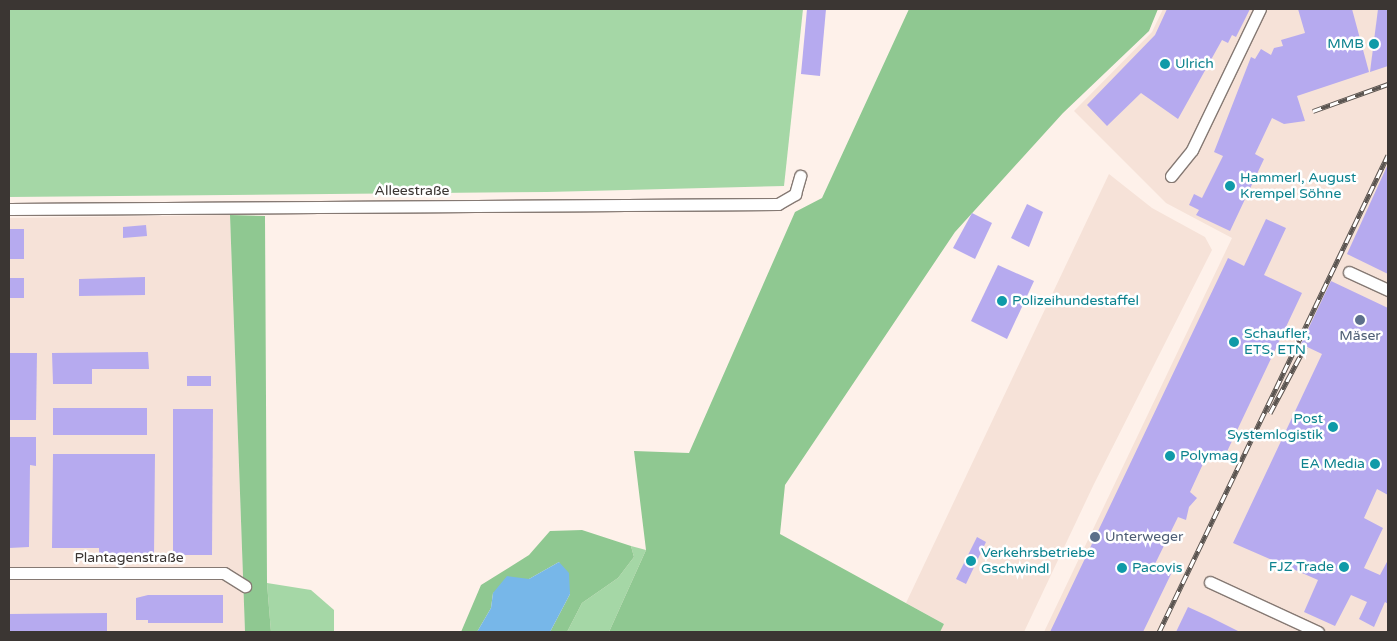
<!DOCTYPE html>
<meta charset="utf-8">
<style>
body{margin:0}
#map{position:relative;width:1397px;height:641px;overflow:hidden;background:#fef1ea;font-family:"Varela Round",sans-serif}
div>[style]{position:absolute}
.built>*{inset:0;background:#f6e2d8}
.green>*{inset:0;background:#a5d7a6}
.forest>*{inset:0;background:#8fc891}
.water>*{inset:0;background:#77b7e9}
.building>*{inset:0;background:#b6aaef}
.roads{filter:drop-shadow(1px 0 #857973) drop-shadow(-1px 0 #857973) drop-shadow(0 1px #857973) drop-shadow(0 -1px #857973)}
.street>*{height:11px;margin:-5.5px;padding:0 5.5px;transform-origin:5.5px;border-radius:5.5px;background:#fff}
.rail>*{height:5px;margin-top:-2.5px;transform-origin:0;background:repeating-linear-gradient(90deg,#fff 0 9px,#5a5450 0 18px);box-sizing:border-box;border-block:1px solid #5a5450}
.dots>*{width:14px;height:14px;translate:-50% -50%;box-sizing:border-box;border:2px solid #fff;border-radius:50%}
span{translate:-50% -50%;white-space:nowrap;text-align:center;line-height:1.15;-webkit-text-stroke:5px #fff;paint-order:stroke}
.culture-label{font-size:14px;color:#0d838f}
.right{translate:-100% -50%;text-align:right}
.left{translate:0 -50%;text-align:left}
.street-label{font-size:14px;color:#3b3633}
.service-label{font-size:14px;color:#4e5e75}
.frame{position:absolute;inset:0;border:10px solid #3b3633;pointer-events:none}
</style>
<div id="map">
<div class="built">
<div style="clip-path:polygon(1163px 9px,1388px 9px,1388px 632px,1044px 632px,1232px 238px,1166px 203px,1074px 111px,1152px 32px)"></div>
<div style="clip-path:polygon(1109px 174px,1152px 208px,1205px 237px,1212px 250px,1094px 484px,1024px 632px,939px 632px,944px 624px,906px 603px)"></div>
<div style="clip-path:polygon(230px 215px,245px 632px,9px 632px,9px 218px)"></div>
</div>
<div class="green">
<div style="clip-path:polygon(9px 9px,803px 9px,784px 186px,547px 192px,9px 197px)"></div>
<div style="clip-path:polygon(631px 546px,646px 550px,609px 632px,567px 632px,582px 603px,618px 578px,634px 557px)"></div>
<div style="clip-path:polygon(267px 583px,311px 590px,334px 610px,334px 632px,271px 632px)"></div>
</div>
<div class="forest">
<div style="clip-path:polygon(909px 9px,1158px 9px,1149px 31px,1063px 113px,955px 232px,785px 485px,780px 534px,944px 624px,940px 632px,609px 632px,646px 550px,634px 451px,689px 453px,795px 212px,822px 198px)"></div>
<div style="clip-path:polygon(230px 215px,265px 216px,267px 583px,271px 632px,245px 632px)"></div>
<div style="clip-path:polygon(582px 530px,631px 546px,634px 557px,618px 578px,582px 603px,567px 632px,550px 632px,570px 594px,559px 562px,529px 579px,493px 593px,491px 608px,477px 632px,461px 632px,481px 585px,529px 555px,550px 531px)"></div>
</div>
<div class="water">
<div style="clip-path:polygon(559px 562px,569px 573px,570px 594px,550px 632px,477px 632px,491px 608px,493px 593px,507px 576px,529px 579px)"></div>
</div>
<div class="building">
<div style="clip-path:polygon(807px 9px,826px 9px,820px 76px,801px 74px)"></div>
<div style="clip-path:polygon(1167px 9px,1250px 9px,1236px 37px,1232px 35px,1228px 43px,1222px 40px,1178px 119px,1141px 93px,1107px 126px,1087px 105px,1155px 35px)"></div>
<div style="clip-path:polygon(1298px 9px,1352px 9px,1369px 72px,1297px 96px,1305px 121px,1284px 124px,1272px 118px,1255px 154px,1264px 159px,1230px 231px,1196px 215px,1199px 210px,1189px 205px,1194px 194px,1202px 198px,1223px 156px,1214px 152px,1251px 57px,1255px 59px,1261px 49px,1271px 55px,1274px 48px,1283px 46px,1281px 40px,1305px 33px)"></div>
<div style="clip-path:polygon(1378px 9px,1388px 9px,1388px 66px,1370px 72px)"></div>
<div style="clip-path:polygon(1388px 164px,1388px 274px,1347px 254px)"></div>
<div style="clip-path:polygon(1027px 204px,1043px 212px,1029px 247px,1011px 238px)"></div>
<div style="clip-path:polygon(972px 213px,992px 223px,975px 259px,953px 248px)"></div>
<div style="clip-path:polygon(1266px 219px,1286px 228px,1264px 275px,1302px 293px,1223px 460px,1208px 453px,1190px 492px,1197px 498px,1189px 507px,1186px 520px,1178px 517px,1155px 564px,1172px 572px,1143px 632px,1050px 632px,1228px 258px,1244px 266px)"></div>
<div style="clip-path:polygon(146px 225px,147px 236px,123px 238px,123px 227px)"></div>
<div style="clip-path:polygon(9px 229px,24px 229px,24px 259px,9px 259px)"></div>
<div style="clip-path:polygon(998px 265px,1034px 281px,1007px 339px,971px 321px)"></div>
<div style="clip-path:polygon(145px 277px,145px 295px,79px 296px,79px 279px)"></div>
<div style="clip-path:polygon(9px 278px,24px 278px,24px 298px,9px 298px)"></div>
<div style="clip-path:polygon(1331px 281px,1388px 308px,1388px 495px,1377px 489px,1364px 518px,1383px 528px,1364px 568px,1380px 575px,1388px 560px,1388px 604px,1385px 602px,1374px 627px,1359px 619px,1367px 602px,1351px 595px,1335px 626px,1304px 612px,1318px 580px,1233px 543px,1322px 354px,1301px 344px)"></div>
<div style="clip-path:polygon(148px 352px,149px 369px,92px 369px,92px 384px,53px 384px,52px 353px)"></div>
<div style="clip-path:polygon(9px 353px,37px 353px,36px 420px,9px 420px)"></div>
<div style="clip-path:polygon(187px 376px,211px 376px,211px 386px,187px 386px)"></div>
<div style="clip-path:polygon(53px 408px,147px 408px,147px 435px,53px 435px)"></div>
<div style="clip-path:polygon(173px 409px,213px 409px,212px 555px,173px 555px)"></div>
<div style="clip-path:polygon(9px 437px,36px 437px,36px 466px,30px 465px,29px 547px,9px 548px)"></div>
<div style="clip-path:polygon(53px 454px,155px 454px,154px 557px,99px 557px,99px 548px,52px 548px)"></div>
<div style="clip-path:polygon(977px 537px,986px 542px,966px 584px,956px 579px)"></div>
<div style="clip-path:polygon(148px 595px,223px 595px,223px 623px,148px 623px,148px 620px,136px 620px,136px 598px)"></div>
<div style="clip-path:polygon(1188px 607px,1210px 617px,1240px 632px,1176px 632px)"></div>
<div style="clip-path:polygon(107px 613px,107px 632px,9px 632px,9px 614px)"></div>
</div>
<div class="roads">
<div class="street">
<div style="left:1171px;top:176px;width:33px;rotate:-51deg"></div>
<div style="left:1192px;top:150px;width:157px;rotate:-64.3deg"></div>
<div style="left:9px;top:209px;width:769px;rotate:-0.37deg"></div>
<div style="left:778px;top:204px;width:20px;rotate:-30deg"></div>
<div style="left:795px;top:194px;width:19px;rotate:-74deg"></div>
<div style="left:1349px;top:272px;width:43px;rotate:24.8deg"></div>
<div style="left:9px;top:573px;width:215px"></div>
<div style="left:224px;top:573px;width:25px;rotate:32deg"></div>
<div style="left:1210px;top:582px;width:119px;rotate:24.8deg"></div>
</div>
</div>
<div class="rail">
<div style="left:1313px;top:111px;width:80px;rotate:-19.8deg"></div>
<div style="left:1270px;top:413px;width:75px;rotate:-62.1deg"></div>
<div style="left:1159px;top:632px;width:529px;rotate:-64.36deg"></div>
</div>
<div class="dots">
<div style="left:1374px;top:44px;background:#0f9aa8"></div>
<div style="left:1165px;top:64px;background:#0f9aa8"></div>
<div style="left:1230px;top:186px;background:#0f9aa8"></div>
<div style="left:1002px;top:301px;background:#0f9aa8"></div>
<div style="left:1360px;top:320px;background:#5c6f8a"></div>
<div style="left:1234px;top:342px;background:#0f9aa8"></div>
<div style="left:1333px;top:427px;background:#0f9aa8"></div>
<div style="left:1170px;top:456px;background:#0f9aa8"></div>
<div style="left:1375px;top:464px;background:#0f9aa8"></div>
<div style="left:1095px;top:537px;background:#5c6f8a"></div>
<div style="left:971px;top:561px;background:#0f9aa8"></div>
<div style="left:1344px;top:567px;background:#0f9aa8"></div>
<div style="left:1122px;top:568px;background:#0f9aa8"></div>
</div>
<div class="culture-label">
<span class="right" style="left:1364px;top:44px">MMB</span>
<span class="left" style="left:1175px;top:64px">Ulrich</span>
<span class="left" style="left:1240px;top:186px">Hammerl, August<br>Krempel Söhne</span>
<span class="left" style="left:1012px;top:301px">Polizeihundestaffel</span>
<span class="left" style="left:1244px;top:342px">Schaufler,<br>ETS, ETN</span>
<span class="right" style="left:1323px;top:427px">Post<br>Systemlogistik</span>
<span class="left" style="left:1180px;top:456px">Polymag</span>
<span class="right" style="left:1365px;top:464px">EA Media</span>
<span class="left" style="left:981px;top:561px">Verkehrsbetriebe<br>Gschwindl</span>
<span class="right" style="left:1334px;top:567px">FJZ Trade</span>
<span class="left" style="left:1132px;top:568px">Pacovis</span>
</div>
<div class="street-label">
<span style="left:412px;top:191px">Alleestraße</span>
<span style="left:129px;top:558px">Plantagenstraße</span>
</div>
<div class="service-label">
<span style="left:1360px;top:336px">Mäser</span>
<span class="left" style="left:1105px;top:537px">Unterweger</span>
</div>
<div class="frame"></div>
</div>
